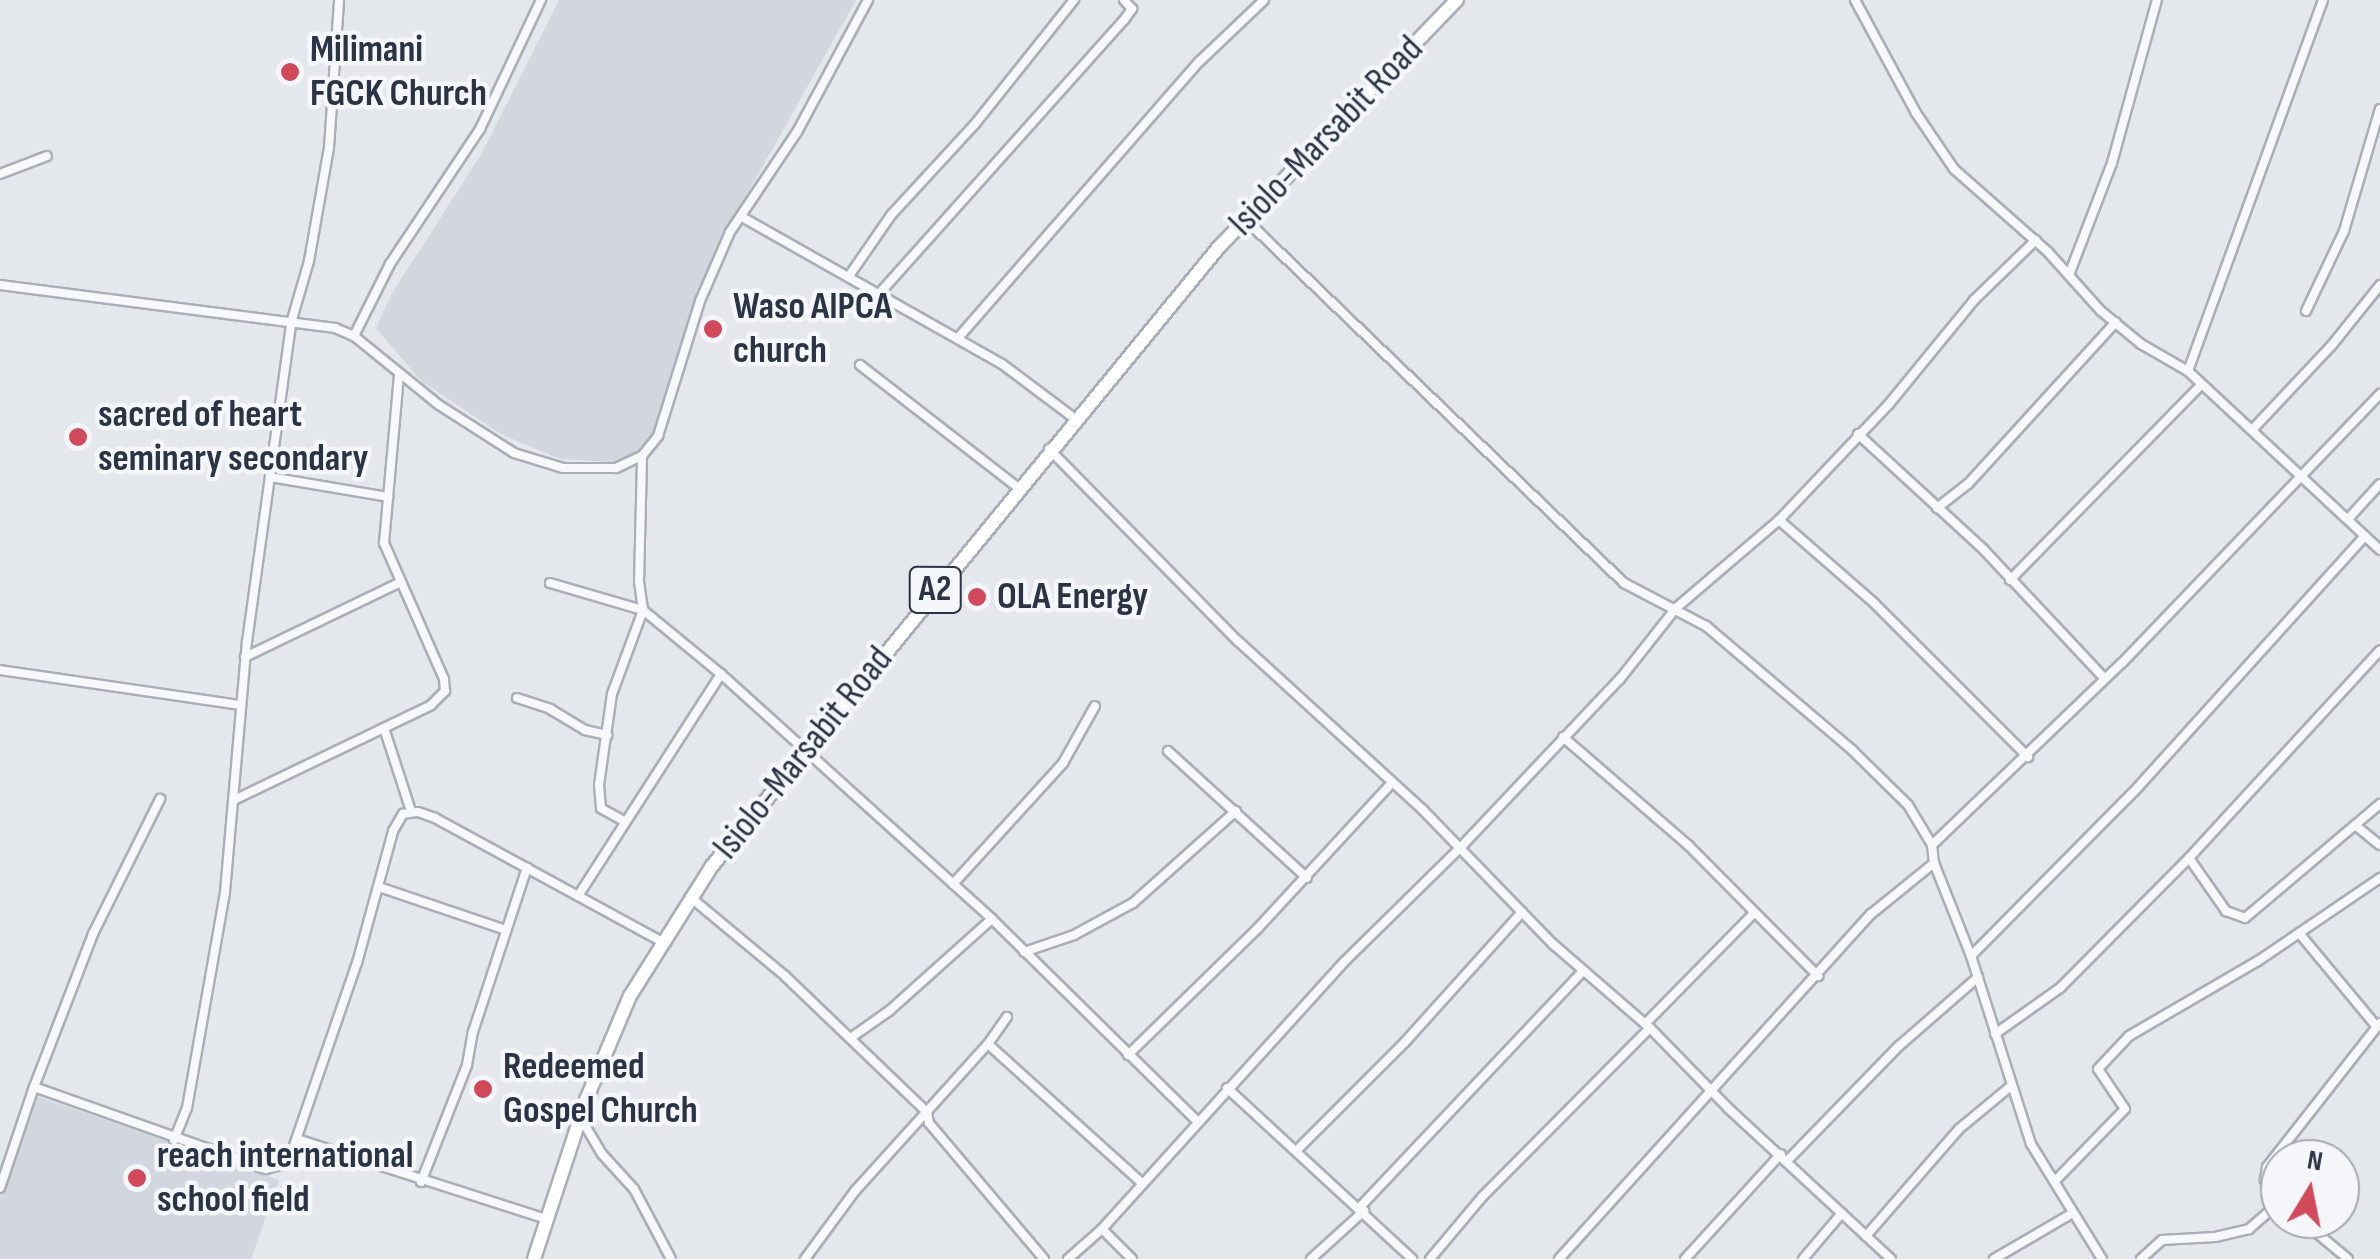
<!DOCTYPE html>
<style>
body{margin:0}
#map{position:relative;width:2380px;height:1259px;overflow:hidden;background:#e4e7ec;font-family:"Sofia Sans Condensed",sans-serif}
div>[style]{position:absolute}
.built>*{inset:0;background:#d2d6de}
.roads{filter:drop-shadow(2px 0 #a9aeb7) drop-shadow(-2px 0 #a9aeb7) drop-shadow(0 2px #a9aeb7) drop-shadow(0 -2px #a9aeb7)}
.minor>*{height:8px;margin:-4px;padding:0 4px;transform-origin:4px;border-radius:4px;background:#f7f8fa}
.trunk>*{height:12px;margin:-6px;padding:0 6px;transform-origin:6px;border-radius:6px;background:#fff}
.dots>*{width:28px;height:28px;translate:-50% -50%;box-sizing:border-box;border:5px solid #f4f6f9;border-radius:50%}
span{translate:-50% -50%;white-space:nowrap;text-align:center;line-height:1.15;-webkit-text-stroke:9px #f4f6f9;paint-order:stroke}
.shield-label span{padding:2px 8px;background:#f4f6f9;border:2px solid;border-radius:8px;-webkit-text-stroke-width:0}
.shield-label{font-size:35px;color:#2b3445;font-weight:700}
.poi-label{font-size:38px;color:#2b3445;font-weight:700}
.left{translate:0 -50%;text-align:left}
.street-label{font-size:38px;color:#2b3445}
.north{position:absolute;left:2260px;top:1139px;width:100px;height:100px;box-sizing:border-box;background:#f4f6f9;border:2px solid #a4a8b1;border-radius:50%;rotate:10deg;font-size:28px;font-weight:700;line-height:40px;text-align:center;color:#2b3445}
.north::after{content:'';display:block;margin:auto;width:35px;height:45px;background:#d1495b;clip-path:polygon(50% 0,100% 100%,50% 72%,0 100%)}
</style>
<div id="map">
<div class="built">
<div style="clip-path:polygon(559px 0,856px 0,713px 255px,667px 426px,646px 458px,611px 462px,560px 459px,501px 434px,421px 381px,376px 328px,393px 292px,482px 153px)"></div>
<div style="clip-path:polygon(36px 1096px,279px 1180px,251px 1259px,0 1259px,0 1190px)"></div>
</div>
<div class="roads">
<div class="minor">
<div style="left:1855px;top:0;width:128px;rotate:61.6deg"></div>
<div style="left:1916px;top:113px;width:68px;rotate:55.8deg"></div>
<div style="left:1954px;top:169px;width:125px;rotate:41.4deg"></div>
<div style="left:2048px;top:252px;width:79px;rotate:48.1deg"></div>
<div style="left:2101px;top:311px;width:52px;rotate:39.5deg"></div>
<div style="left:2141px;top:344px;width:54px;rotate:29.9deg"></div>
<div style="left:2188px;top:371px;width:262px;rotate:43deg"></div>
<div style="left:0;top:174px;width:50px;rotate:-21deg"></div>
<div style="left:742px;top:217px;width:299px;rotate:29.5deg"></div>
<div style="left:1002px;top:364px;width:90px;rotate:36.9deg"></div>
<div style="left:1246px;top:220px;width:524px;rotate:43.84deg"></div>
<div style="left:1624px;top:583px;width:93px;rotate:27.7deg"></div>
<div style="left:1706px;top:626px;width:192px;rotate:40.3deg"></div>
<div style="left:1852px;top:750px;width:78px;rotate:44.5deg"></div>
<div style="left:1908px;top:805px;width:47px;rotate:59deg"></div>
<div style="left:1932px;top:845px;width:18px;rotate:84deg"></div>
<div style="left:1934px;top:863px;width:100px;rotate:68.3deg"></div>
<div style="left:1971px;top:956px;width:197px;rotate:72.3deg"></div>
<div style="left:2031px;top:1144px;width:135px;rotate:58.3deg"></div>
<div style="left:2069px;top:275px;width:120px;rotate:-69deg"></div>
<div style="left:2112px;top:163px;width:169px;rotate:-74.6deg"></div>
<div style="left:849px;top:276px;width:75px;rotate:-55.3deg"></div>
<div style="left:892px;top:214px;width:122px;rotate:-47.3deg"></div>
<div style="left:975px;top:124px;width:159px;rotate:-51.4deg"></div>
<div style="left:0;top:285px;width:338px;rotate:7.3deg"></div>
<div style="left:335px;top:328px;width:21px;rotate:23deg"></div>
<div style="left:354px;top:336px;width:109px;rotate:39.1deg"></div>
<div style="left:439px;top:405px;width:89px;rotate:32.6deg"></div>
<div style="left:514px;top:453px;width:51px;rotate:17deg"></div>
<div style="left:563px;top:468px;width:53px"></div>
<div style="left:616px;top:468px;width:29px;rotate:-25deg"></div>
<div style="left:642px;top:456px;width:26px;rotate:-51deg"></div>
<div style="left:658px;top:436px;width:141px;rotate:-72.7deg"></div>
<div style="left:700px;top:301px;width:75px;rotate:-66.5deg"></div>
<div style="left:730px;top:232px;width:120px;rotate:-56.2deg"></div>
<div style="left:797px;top:132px;width:150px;rotate:-61.7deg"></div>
<div style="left:878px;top:295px;width:369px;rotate:-48.2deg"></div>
<div style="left:1124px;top:20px;width:14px;rotate:-54deg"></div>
<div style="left:1132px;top:9px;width:12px;rotate:-132deg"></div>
<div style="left:2306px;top:311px;width:89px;rotate:-64.6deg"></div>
<div style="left:2344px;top:231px;width:127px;rotate:-73.6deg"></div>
<div style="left:354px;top:336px;width:80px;rotate:-63.4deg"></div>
<div style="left:390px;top:264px;width:162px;rotate:-56.3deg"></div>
<div style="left:480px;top:129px;width:143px;rotate:-64.7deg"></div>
<div style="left:958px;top:338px;width:368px;rotate:-48.9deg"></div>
<div style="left:1200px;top:61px;width:88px;rotate:-43.6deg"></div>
<div style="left:860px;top:365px;width:202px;rotate:37.8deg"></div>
<div style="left:2188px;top:371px;width:395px;rotate:-70deg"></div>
<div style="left:2252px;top:430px;width:117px;rotate:-46.7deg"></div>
<div style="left:2332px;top:345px;width:77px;rotate:-51.3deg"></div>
<div style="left:1858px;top:434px;width:170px;rotate:42.6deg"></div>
<div style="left:1983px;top:549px;width:177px;rotate:46.8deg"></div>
<div style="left:1049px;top:449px;width:269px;rotate:45.5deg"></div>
<div style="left:1238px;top:641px;width:251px;rotate:42.4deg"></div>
<div style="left:1423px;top:810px;width:187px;rotate:45.9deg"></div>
<div style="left:1553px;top:944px;width:128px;rotate:40.9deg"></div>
<div style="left:1650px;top:1028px;width:112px;rotate:45.7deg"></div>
<div style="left:1728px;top:1108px;width:222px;rotate:42.8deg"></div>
<div style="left:270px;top:477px;width:120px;rotate:9.6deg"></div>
<div style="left:1937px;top:508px;width:39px;rotate:-38deg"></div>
<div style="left:1968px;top:484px;width:219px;rotate:-47.6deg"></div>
<div style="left:2348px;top:519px;width:47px;rotate:-47.6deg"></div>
<div style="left:1779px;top:520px;width:126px;rotate:41.1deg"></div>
<div style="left:1874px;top:603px;width:218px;rotate:45deg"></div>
<div style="left:2010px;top:580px;width:273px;rotate:-45.6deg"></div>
<div style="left:550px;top:583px;width:97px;rotate:16.2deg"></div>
<div style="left:643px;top:610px;width:101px;rotate:39.4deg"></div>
<div style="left:721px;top:674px;width:365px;rotate:42.1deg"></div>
<div style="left:992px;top:919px;width:288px;rotate:44.6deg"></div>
<div style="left:245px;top:657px;width:173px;rotate:-25.7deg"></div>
<div style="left:0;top:670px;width:243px;rotate:8.3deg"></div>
<div style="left:517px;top:698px;width:35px;rotate:18deg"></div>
<div style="left:550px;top:709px;width:41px;rotate:31deg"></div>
<div style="left:585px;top:730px;width:23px;rotate:13deg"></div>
<div style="left:384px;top:728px;width:87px;rotate:72deg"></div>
<div style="left:1563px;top:737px;width:165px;rotate:40.8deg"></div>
<div style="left:1688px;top:845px;width:185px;rotate:45.2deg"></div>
<div style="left:1168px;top:751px;width:188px;rotate:42.4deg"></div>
<div style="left:234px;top:800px;width:219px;rotate:-25.7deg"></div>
<div style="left:431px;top:705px;width:20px;rotate:-45deg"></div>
<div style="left:445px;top:691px;width:12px;rotate:-95deg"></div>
<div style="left:444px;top:679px;width:149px;rotate:-113.8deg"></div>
<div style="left:384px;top:543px;width:170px;rotate:-84.9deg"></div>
<div style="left:624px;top:821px;width:26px;rotate:-151deg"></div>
<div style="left:601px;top:808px;width:23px;rotate:-95deg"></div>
<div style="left:599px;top:785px;width:92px;rotate:-81.9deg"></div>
<div style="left:612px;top:694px;width:90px;rotate:-69.7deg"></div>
<div style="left:643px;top:610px;width:28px;rotate:-98deg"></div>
<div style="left:639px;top:582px;width:126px;rotate:-88.6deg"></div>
<div style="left:2355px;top:825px;width:32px;rotate:39deg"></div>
<div style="left:1932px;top:845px;width:263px;rotate:-43.8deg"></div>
<div style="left:2122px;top:663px;width:373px;rotate:-46.2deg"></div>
<div style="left:2189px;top:858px;width:65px;rotate:55.1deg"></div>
<div style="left:2226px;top:911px;width:20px;rotate:20deg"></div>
<div style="left:2245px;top:918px;width:177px;rotate:-40.2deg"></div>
<div style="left:953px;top:884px;width:164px;rotate:-47.7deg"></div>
<div style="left:1063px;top:763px;width:65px;rotate:-60.7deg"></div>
<div style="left:379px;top:887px;width:134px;rotate:18.7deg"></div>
<div style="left:578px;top:896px;width:264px;rotate:-57.2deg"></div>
<div style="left:690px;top:897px;width:124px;rotate:39.7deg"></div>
<div style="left:785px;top:976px;width:197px;rotate:43.8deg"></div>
<div style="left:927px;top:1112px;width:11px;rotate:80deg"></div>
<div style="left:929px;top:1123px;width:178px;rotate:49.8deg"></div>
<div style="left:2299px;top:933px;width:122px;rotate:50.3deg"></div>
<div style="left:1024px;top:952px;width:53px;rotate:-18.8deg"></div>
<div style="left:1074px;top:935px;width:67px;rotate:-28.5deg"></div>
<div style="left:1133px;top:903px;width:138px;rotate:-41.8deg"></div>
<div style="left:1971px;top:956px;width:239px;rotate:-45.3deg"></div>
<div style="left:2139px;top:786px;width:337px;rotate:-47.9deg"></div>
<div style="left:1645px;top:1024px;width:156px;rotate:-45.5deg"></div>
<div style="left:1995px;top:1034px;width:80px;rotate:-35.3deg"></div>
<div style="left:2060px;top:988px;width:183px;rotate:-45.2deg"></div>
<div style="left:2189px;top:858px;width:282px;rotate:-47.4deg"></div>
<div style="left:852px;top:1037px;width:45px;rotate:-35.1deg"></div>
<div style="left:889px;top:1011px;width:138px;rotate:-41.8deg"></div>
<div style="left:988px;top:1044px;width:207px;rotate:42.1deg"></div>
<div style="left:1128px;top:1055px;width:182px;rotate:-44.3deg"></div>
<div style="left:1258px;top:928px;width:197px;rotate:-47.3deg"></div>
<div style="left:34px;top:1087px;width:164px;rotate:-68.9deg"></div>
<div style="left:93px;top:934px;width:151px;rotate:-63.6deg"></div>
<div style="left:1227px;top:1088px;width:252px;rotate:42.7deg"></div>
<div style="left:580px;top:1117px;width:43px;rotate:59.3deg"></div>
<div style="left:602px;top:1154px;width:47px;rotate:47.6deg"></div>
<div style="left:634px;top:1189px;width:79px;rotate:62.1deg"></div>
<div style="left:297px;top:1139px;width:262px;rotate:17.8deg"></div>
<div style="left:174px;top:1140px;width:35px;rotate:-68deg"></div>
<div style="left:187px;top:1108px;width:219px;rotate:-80deg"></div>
<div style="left:225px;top:892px;width:251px;rotate:-85deg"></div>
<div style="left:247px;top:642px;width:322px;rotate:-82.1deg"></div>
<div style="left:291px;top:323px;width:65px;rotate:-73.8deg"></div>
<div style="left:309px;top:261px;width:115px;rotate:-80deg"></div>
<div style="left:329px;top:148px;width:148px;rotate:-86.1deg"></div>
<div style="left:1296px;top:1151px;width:154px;rotate:-45deg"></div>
<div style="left:1405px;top:1042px;width:175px;rotate:-48deg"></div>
<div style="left:1786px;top:1162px;width:162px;rotate:-45.8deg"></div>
<div style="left:1899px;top:1046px;width:105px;rotate:-41.1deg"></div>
<div style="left:2055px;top:1181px;width:100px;rotate:-45.8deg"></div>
<div style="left:2125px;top:1109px;width:48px;rotate:-124deg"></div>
<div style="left:2098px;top:1069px;width:45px;rotate:-46.8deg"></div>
<div style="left:2129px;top:1036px;width:149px;rotate:-30.2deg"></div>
<div style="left:2258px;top:961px;width:148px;rotate:-34.2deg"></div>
<div style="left:421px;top:1182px;width:126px;rotate:-68.5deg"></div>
<div style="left:467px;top:1065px;width:34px;rotate:-80deg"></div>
<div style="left:473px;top:1032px;width:173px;rotate:-71.8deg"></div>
<div style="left:0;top:1188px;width:107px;rotate:-71.4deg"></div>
<div style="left:34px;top:1087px;width:246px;rotate:19.5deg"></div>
<div style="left:266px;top:1169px;width:23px;rotate:-15deg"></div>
<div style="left:288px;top:1163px;width:212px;rotate:-71deg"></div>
<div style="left:357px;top:963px;width:137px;rotate:-74.7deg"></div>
<div style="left:393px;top:831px;width:20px;rotate:-60deg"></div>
<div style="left:403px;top:814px;width:15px;rotate:-8deg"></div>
<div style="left:418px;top:812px;width:18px;rotate:19deg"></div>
<div style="left:435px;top:818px;width:257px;rotate:28.6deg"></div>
<div style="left:2280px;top:1201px;width:26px;rotate:-126deg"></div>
<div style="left:2265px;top:1180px;width:13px;rotate:-81deg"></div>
<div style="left:2267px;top:1167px;width:183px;rotate:-51.9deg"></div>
<div style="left:1360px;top:1207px;width:325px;rotate:-46.6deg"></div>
<div style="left:2300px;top:1219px;width:62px;rotate:39.8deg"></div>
<div style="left:1102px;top:1229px;width:42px;rotate:45deg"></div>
<div style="left:1866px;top:1236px;width:142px;rotate:-49deg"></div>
<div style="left:1959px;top:1129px;width:67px;rotate:-39.6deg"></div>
<div style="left:805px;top:1259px;width:84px;rotate:-53.7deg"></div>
<div style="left:855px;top:1191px;width:198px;rotate:-47.9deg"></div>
<div style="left:988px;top:1044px;width:33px;rotate:-55deg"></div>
<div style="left:1068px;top:1259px;width:45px;rotate:-41.4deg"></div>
<div style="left:1102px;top:1229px;width:360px;rotate:-47.8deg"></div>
<div style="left:1344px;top:962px;width:161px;rotate:-44.5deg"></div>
<div style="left:1459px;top:849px;width:234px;rotate:-46.6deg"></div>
<div style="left:1620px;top:679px;width:90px;rotate:-51.7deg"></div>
<div style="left:1676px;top:608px;width:135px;rotate:-40.5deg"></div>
<div style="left:1779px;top:520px;width:160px;rotate:-46.5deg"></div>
<div style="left:1889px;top:404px;width:134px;rotate:-50.7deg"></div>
<div style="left:1974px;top:300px;width:86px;rotate:-44.1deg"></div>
<div style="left:1311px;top:1259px;width:72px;rotate:-42.2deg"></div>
<div style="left:1430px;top:1259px;width:81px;rotate:-50deg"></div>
<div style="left:1482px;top:1197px;width:238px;rotate:-45.2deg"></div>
<div style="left:1559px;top:1259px;width:465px;rotate:-47.9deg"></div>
<div style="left:1871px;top:914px;width:81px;rotate:-39deg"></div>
<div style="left:1685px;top:1259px;width:142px;rotate:-47.6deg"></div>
<div style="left:1803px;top:1259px;width:60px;rotate:-49.7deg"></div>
<div style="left:1994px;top:1259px;width:89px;rotate:-30.3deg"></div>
<div style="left:2141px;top:1259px;width:28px;rotate:-42deg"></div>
<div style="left:2162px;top:1240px;width:53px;rotate:-3.2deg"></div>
<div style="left:2215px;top:1237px;width:35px;rotate:-13deg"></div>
<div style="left:2249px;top:1229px;width:41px;rotate:-41.1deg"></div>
</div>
<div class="trunk">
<div style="left:534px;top:1259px;width:167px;rotate:-71.9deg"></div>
<div style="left:586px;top:1100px;width:113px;rotate:-67.1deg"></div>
<div style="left:630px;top:996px;width:154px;rotate:-57.8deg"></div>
<div style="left:712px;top:866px;width:800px;rotate:-50.68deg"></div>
<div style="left:1219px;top:247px;width:343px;rotate:-46.1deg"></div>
</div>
</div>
<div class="dots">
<div style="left:290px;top:72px;background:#d1495b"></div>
<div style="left:713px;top:329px;background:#d1495b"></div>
<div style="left:78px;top:437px;background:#d1495b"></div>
<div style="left:977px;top:597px;background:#d1495b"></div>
<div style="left:483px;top:1089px;background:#d1495b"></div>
<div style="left:137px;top:1178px;background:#d1495b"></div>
</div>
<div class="shield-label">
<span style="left:935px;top:590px">A2</span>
</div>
<div class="poi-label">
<span class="left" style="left:310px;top:72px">Milimani<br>FGCK Church</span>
<span class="left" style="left:733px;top:329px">Waso AIPCA<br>church</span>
<span class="left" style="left:98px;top:437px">sacred of heart<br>seminary secondary</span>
<span class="left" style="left:997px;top:597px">OLA Energy</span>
<span class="left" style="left:503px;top:1089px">Redeemed<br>Gospel Church</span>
<span class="left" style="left:157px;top:1178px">reach international<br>school field</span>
</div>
<div class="street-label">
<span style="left:1326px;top:136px;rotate:-46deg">Isiolo-Marsabit Road</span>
<span style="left:803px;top:753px;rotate:-51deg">Isiolo-Marsabit Road</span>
</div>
<div class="north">N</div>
</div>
